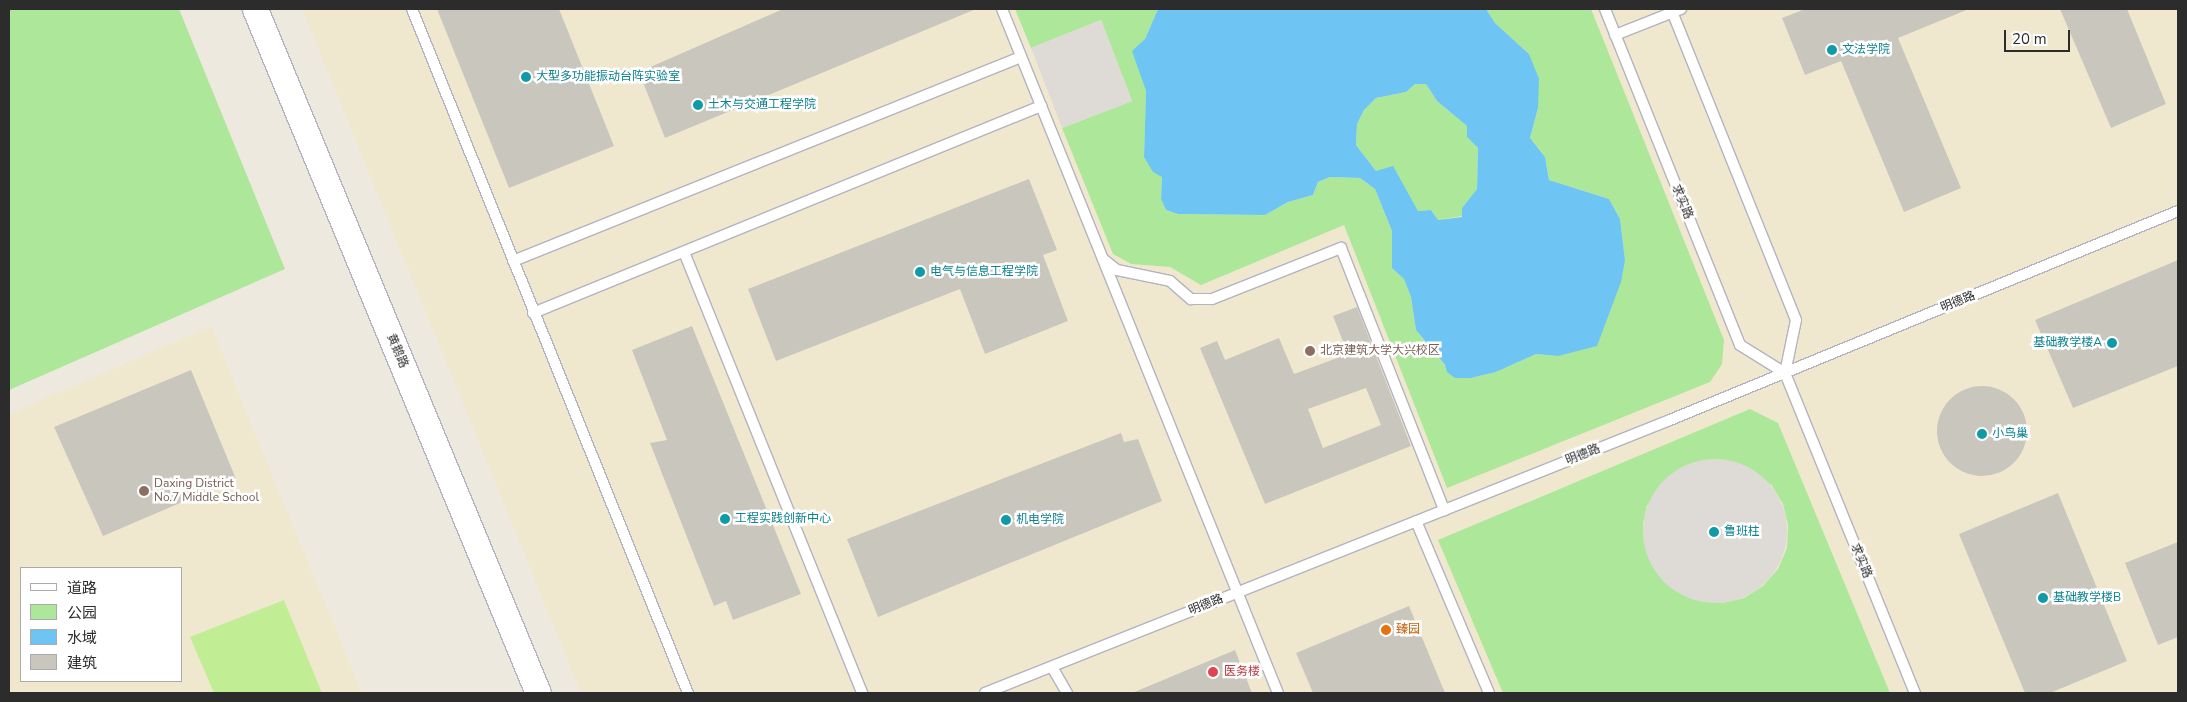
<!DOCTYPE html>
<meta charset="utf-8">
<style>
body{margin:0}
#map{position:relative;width:2187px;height:702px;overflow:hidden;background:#eee9de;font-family:"Nunito Sans","Noto Sans SC",sans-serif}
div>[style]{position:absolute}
.education>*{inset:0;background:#f0e8ce}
.green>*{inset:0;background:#ade799}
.pitch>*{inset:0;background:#c1ee95}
.plaza>*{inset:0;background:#dedbd6}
.round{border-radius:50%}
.water>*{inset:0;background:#6ec5f4}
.building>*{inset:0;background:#c9c7bd}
.roads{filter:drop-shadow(1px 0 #b2b3c0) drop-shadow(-1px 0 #b2b3c0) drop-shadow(0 1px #b2b3c0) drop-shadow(0 -1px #b2b3c0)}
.service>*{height:10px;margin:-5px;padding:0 5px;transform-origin:5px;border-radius:5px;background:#fff}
.tertiary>*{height:25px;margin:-12.5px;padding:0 12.5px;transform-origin:12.5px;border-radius:12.5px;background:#fff}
.dots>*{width:14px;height:14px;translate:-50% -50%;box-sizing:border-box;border:2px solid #fff;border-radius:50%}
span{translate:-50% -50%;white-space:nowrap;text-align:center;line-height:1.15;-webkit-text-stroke:5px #fff;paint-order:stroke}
.culture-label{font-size:12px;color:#0d838f}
.left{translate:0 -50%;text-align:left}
.right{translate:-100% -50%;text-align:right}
.street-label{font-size:12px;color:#2c2c2c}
.education-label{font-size:12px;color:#785e54}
.food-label{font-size:12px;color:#c56008}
.health-label{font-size:12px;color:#be3a42}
.frame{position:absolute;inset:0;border:10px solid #2c2c2c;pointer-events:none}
.legend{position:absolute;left:20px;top:567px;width:162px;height:115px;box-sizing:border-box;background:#fff;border:1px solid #ababab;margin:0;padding:6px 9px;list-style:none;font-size:15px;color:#2c2c2c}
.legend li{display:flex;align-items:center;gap:10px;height:25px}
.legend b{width:25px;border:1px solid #ababab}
.scale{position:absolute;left:2004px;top:30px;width:66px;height:22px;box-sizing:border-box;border:2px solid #2c2c2c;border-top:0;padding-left:6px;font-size:15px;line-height:18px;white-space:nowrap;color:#2c2c2c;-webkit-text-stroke:4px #fff;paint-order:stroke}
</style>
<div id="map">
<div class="education">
<div style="clip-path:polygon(302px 9px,2178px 9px,2178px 693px,581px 693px)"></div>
<div style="clip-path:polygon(evenodd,211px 326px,362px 693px,9px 693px,9px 414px,211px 326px,21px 568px,181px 568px,181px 681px,21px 681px,21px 568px)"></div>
</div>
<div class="green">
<div style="clip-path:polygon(9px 9px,179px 9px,285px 269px,9px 390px)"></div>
<div style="clip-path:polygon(1015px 9px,1158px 9px,1145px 39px,1141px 76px,1146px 91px,1144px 157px,1162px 177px,1161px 199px,1166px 210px,1178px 214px,1265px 215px,1288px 202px,1313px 195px,1318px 182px,1330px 177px,1360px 178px,1375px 189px,1392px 231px,1392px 268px,1404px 279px,1411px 297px,1416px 330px,1455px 378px,1471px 378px,1496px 372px,1536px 354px,1558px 356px,1625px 260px,1620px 219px,1609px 199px,1549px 180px,1545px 157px,1530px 138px,1538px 108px,1529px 54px,1495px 23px,1486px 9px,1591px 9px,1724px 340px,1722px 364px,1710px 382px,1447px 488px,1344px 225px,1201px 285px,1170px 267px,1131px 264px,1113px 254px,1062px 128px,1132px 101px,1101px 20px,1031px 48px)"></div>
<div style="clip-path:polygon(1415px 84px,1426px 84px,1437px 101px,1467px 126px,1467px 137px,1478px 148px,1477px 189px,1462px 208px,1462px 216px,1438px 220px,1431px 210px,1418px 211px,1406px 192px,1376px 171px,1356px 145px,1357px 124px,1364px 110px,1376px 98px,1406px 92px)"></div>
<div style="clip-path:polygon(evenodd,1750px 409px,1778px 423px,1890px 693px,1503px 693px,1438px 540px,1750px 409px,1771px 484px,1783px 504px,1788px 525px,1787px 548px,1778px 569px,1763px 586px,1744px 598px,1722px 603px,1644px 543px,1643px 524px,1647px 505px,1771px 484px)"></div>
</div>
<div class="pitch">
<div style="clip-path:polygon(284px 600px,322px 693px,214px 693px,190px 637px)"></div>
</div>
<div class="plaza">
<div style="clip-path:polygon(1101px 20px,1132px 101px,1062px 128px,1031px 48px)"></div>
<div class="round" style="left:1643px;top:459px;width:144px;height:144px"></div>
</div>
<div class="water">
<div style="clip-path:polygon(evenodd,1158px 9px,1486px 9px,1495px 23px,1529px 54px,1539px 79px,1538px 108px,1530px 138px,1545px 157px,1549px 180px,1609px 199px,1620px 219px,1625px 260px,1621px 282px,1597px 346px,1558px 356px,1536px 354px,1496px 372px,1471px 378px,1455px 378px,1447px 372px,1445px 365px,1416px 330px,1411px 297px,1404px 279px,1392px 268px,1392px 231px,1375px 189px,1360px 178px,1330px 177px,1318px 182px,1313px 195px,1288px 202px,1265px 215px,1178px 214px,1166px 210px,1161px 199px,1162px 177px,1153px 172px,1144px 157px,1146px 91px,1132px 51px,1145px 39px,1158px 9px,1415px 84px,1426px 84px,1437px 101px,1467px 126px,1467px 137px,1478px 148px,1477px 189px,1462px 208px,1462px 217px,1438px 220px,1431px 210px,1418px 211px,1393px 166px,1376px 171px,1356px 145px,1357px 124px,1364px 110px,1376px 98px,1406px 92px,1415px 84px)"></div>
</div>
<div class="building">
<div style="clip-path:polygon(437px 9px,559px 9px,614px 146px,509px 188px)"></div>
<div style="clip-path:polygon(783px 9px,976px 9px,665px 138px,639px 72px)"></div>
<div style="clip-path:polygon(1805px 9px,1969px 9px,1898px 38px,1961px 188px,1904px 212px,1841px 61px,1805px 75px,1782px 18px)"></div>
<div style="clip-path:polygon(2060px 9px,2127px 9px,2166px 104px,2111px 128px)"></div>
<div style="clip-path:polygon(1029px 179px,1057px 250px,1043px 255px,1068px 321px,985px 354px,960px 289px,776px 361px,748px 289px)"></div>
<div style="clip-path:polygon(2178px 260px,2178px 366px,2073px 408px,2035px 320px)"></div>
<div style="clip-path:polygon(evenodd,1357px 307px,1411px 446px,1265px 504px,1200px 348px,1217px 341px,1225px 360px,1279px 338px,1294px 374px,1348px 354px,1333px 316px,1357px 307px,1366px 388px,1381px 425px,1323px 448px,1308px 409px,1366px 388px)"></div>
<div style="clip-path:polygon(692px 326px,801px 594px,733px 620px,726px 601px,714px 606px,650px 443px,667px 440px,632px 350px)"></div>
<div style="clip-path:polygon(191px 370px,236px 479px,103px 536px,54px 427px)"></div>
<div class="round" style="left:1937px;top:386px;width:90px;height:90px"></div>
<div style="clip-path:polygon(1121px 433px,1124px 442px,1138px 439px,1162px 501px,878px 617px,847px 539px)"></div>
<div style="clip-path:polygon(2058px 493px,2127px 661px,2050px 693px,2025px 693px,1959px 534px)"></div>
<div style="clip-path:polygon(2178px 542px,2178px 637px,2158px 645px,2125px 563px)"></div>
<div style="clip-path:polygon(1409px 606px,1445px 693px,1313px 693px,1296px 653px)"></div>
<div style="clip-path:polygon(1235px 650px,1252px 693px,1132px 693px)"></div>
</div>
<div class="roads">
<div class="service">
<div style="left:412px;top:9px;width:738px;rotate:68.03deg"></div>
<div style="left:1002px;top:9px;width:738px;rotate:68.03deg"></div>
<div style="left:1605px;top:9px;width:362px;rotate:68.1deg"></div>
<div style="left:1740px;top:345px;width:53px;rotate:31.9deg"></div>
<div style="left:1671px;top:9px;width:335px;rotate:68.1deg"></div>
<div style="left:1796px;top:320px;width:54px;rotate:101.7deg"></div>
<div style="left:1785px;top:373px;width:345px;rotate:67.9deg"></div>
<div style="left:1615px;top:35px;width:71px;rotate:-21.5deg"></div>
<div style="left:684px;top:252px;width:476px;rotate:68deg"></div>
<div style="left:1103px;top:259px;width:18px;rotate:38deg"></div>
<div style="left:1117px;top:270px;width:54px;rotate:11.7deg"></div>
<div style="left:1170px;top:281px;width:28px;rotate:41deg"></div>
<div style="left:1191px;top:299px;width:21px"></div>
<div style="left:1212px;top:299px;width:139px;rotate:-21.6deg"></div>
<div style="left:1341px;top:248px;width:282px;rotate:68.5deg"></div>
<div style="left:513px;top:261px;width:547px;rotate:-21.88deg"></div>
<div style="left:533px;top:313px;width:549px;rotate:-22.17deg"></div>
<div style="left:1416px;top:521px;width:187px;rotate:67deg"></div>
<div style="left:1052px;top:667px;width:30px;rotate:60deg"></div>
<div style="left:985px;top:693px;width:737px;rotate:-21.73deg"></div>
<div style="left:1670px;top:420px;width:549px;rotate:-22.36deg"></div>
</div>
<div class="tertiary">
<div style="left:255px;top:9px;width:740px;rotate:67.52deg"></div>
</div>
</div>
<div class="dots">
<div style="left:1832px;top:50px;background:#0f9aa8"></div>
<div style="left:526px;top:77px;background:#0f9aa8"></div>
<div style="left:698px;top:105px;background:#0f9aa8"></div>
<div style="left:920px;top:272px;background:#0f9aa8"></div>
<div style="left:2112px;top:343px;background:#0f9aa8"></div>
<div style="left:1310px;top:351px;background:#8d6e63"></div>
<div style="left:1982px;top:434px;background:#0f9aa8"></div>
<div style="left:144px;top:491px;background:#8d6e63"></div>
<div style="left:725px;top:519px;background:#0f9aa8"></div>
<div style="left:1006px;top:520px;background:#0f9aa8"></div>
<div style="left:1714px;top:532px;background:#0f9aa8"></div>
<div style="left:2043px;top:598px;background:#0f9aa8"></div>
<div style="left:1386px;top:630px;background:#e8710a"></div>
<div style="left:1213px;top:672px;background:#e0444e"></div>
</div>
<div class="culture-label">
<span class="left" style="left:1842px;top:50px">文法学院</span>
<span class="left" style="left:536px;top:77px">大型多功能振动台阵实验室</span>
<span class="left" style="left:708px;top:105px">土木与交通工程学院</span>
<span class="left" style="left:930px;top:272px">电气与信息工程学院</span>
<span class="right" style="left:2102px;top:343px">基础教学楼A</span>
<span class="left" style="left:1992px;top:434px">小鸟巢</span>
<span class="left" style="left:735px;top:519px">工程实践创新中心</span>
<span class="left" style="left:1016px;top:520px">机电学院</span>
<span class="left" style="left:1724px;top:532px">鲁班柱</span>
<span class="left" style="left:2053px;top:598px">基础教学楼B</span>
</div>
<div class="street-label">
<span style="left:1682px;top:202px;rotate:68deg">求实路</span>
<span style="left:1958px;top:302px;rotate:-22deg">明德路</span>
<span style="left:397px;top:351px;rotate:67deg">黄鹅路</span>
<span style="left:1583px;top:455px;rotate:-22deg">明德路</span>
<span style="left:1861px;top:561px;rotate:68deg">求实路</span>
<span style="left:1206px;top:605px;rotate:-22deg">明德路</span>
</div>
<div class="education-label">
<span class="left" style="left:1320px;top:351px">北京建筑大学大兴校区</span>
<span class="left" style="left:154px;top:491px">Daxing District<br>No.7 Middle School</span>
</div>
<div class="food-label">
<span class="left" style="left:1396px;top:630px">臻园</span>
</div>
<div class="health-label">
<span class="left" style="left:1224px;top:672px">医务楼</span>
</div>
<div class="frame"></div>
<ul class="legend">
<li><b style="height:6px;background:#fff"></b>道路</li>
<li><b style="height:14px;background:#ade799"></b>公园</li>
<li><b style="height:14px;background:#6ec5f4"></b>水域</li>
<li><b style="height:14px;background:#c9c7bd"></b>建筑</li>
</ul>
<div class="scale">20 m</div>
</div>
